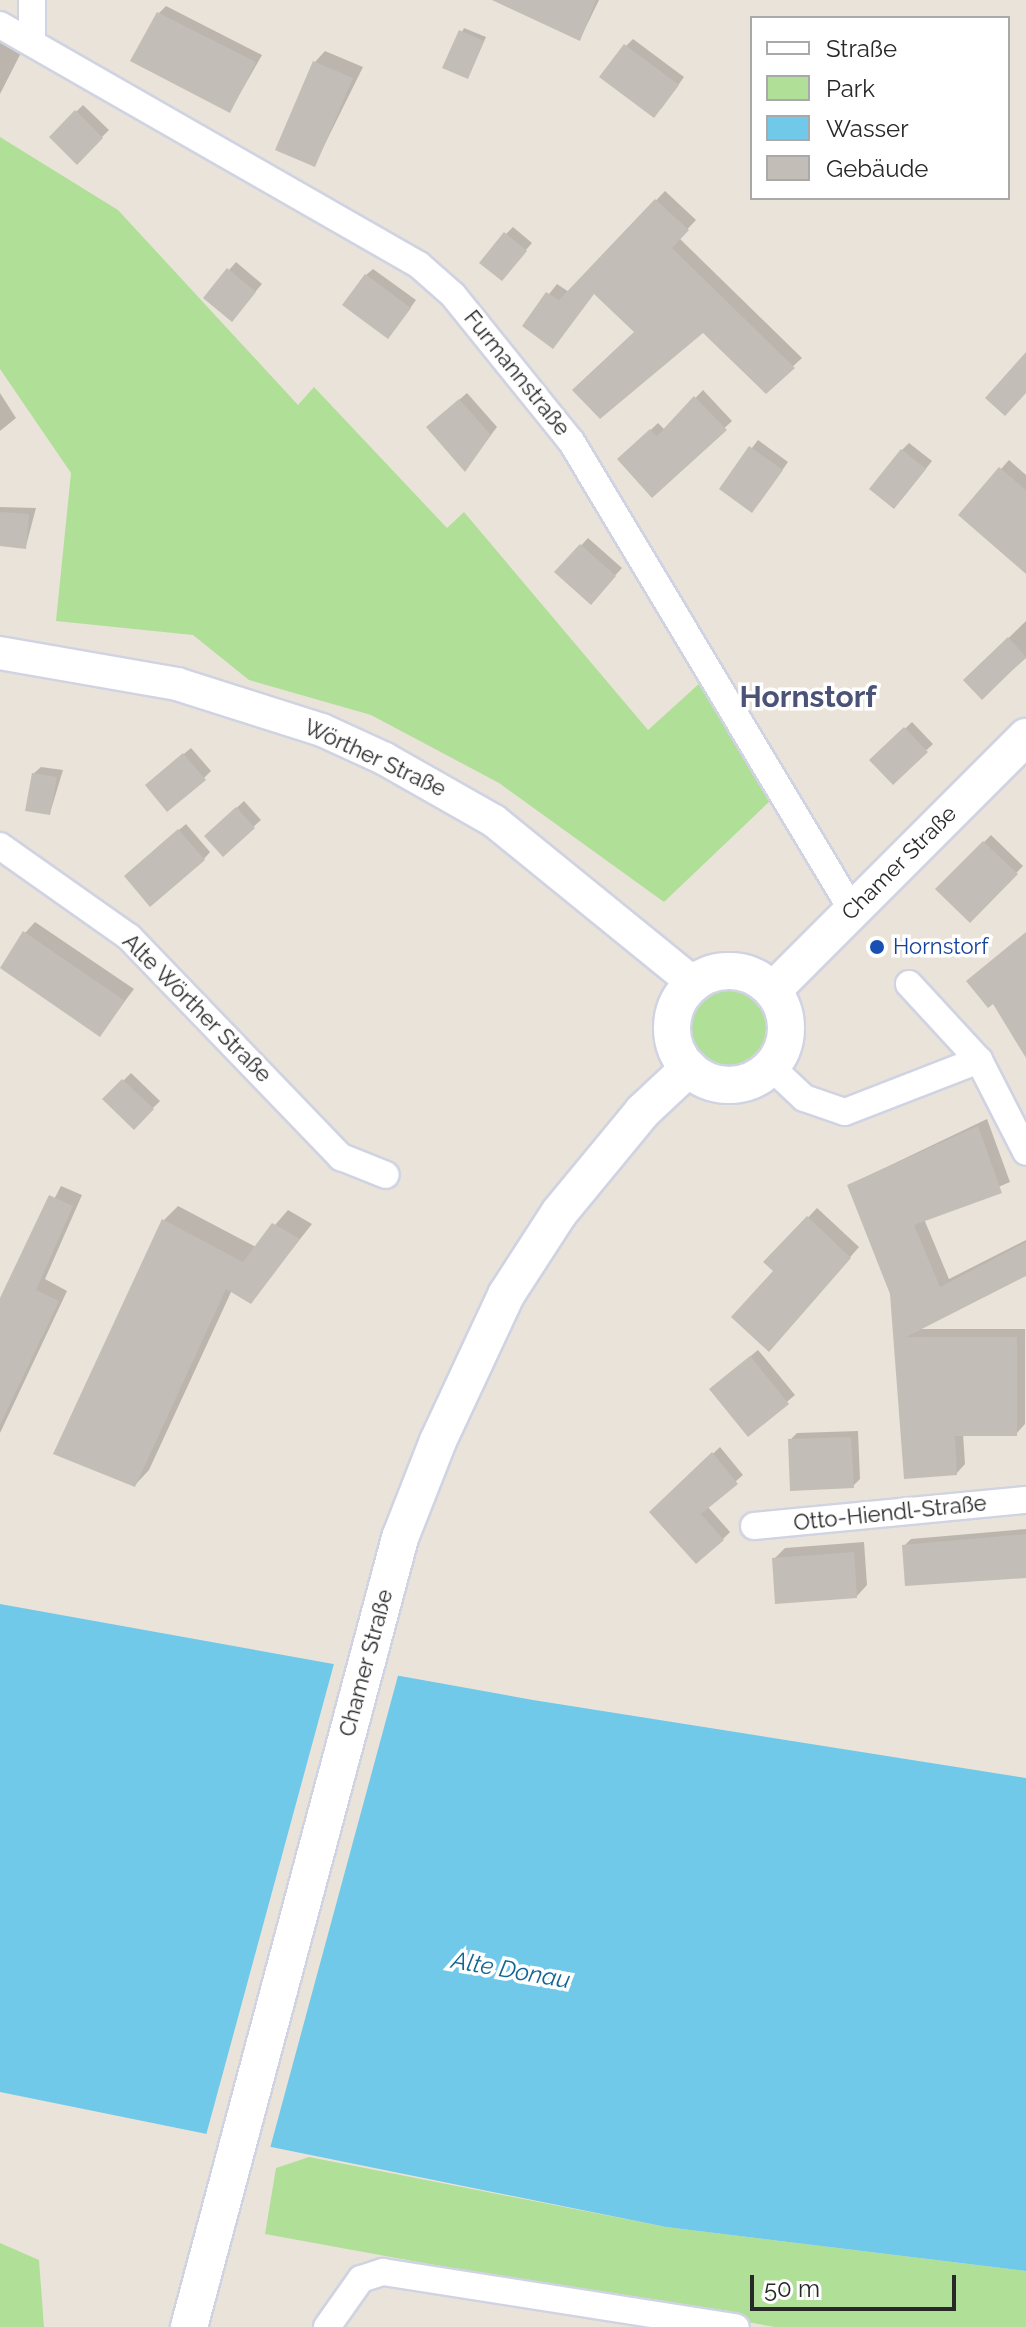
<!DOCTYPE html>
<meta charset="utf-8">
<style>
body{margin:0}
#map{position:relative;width:1026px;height:2327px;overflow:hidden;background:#eae3da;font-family:Raleway,sans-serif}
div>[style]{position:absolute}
.green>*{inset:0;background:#b0df98}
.round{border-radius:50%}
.water>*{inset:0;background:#70c9e9}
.pier>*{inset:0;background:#eae3da}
.shadow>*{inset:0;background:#0003}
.building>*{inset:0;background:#c2bdb6}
.roads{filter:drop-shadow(2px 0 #d0d3e1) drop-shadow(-2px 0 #d0d3e1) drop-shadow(0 2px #d0d3e1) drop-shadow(0 -2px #d0d3e1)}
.minor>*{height:26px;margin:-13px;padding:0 13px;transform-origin:13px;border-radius:13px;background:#fff}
.tertiary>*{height:32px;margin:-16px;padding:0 16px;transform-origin:16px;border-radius:16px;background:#fff}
.secondary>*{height:36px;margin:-18px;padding:0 18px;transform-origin:18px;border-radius:18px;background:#fff}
.secondary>.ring{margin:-18px;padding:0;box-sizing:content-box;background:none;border:36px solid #fff;border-radius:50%}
.dots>*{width:22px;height:22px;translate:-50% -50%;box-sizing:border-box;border:4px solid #fff;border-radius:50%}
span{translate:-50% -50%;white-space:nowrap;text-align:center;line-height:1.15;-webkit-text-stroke:7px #fff;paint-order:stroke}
.street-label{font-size:22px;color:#282828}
.transit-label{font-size:22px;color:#164399}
.left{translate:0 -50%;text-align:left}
.water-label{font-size:24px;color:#126693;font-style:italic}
.district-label{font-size:30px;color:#4b5377;font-weight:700}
.legend{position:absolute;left:750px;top:16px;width:260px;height:184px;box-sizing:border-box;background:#fff;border:2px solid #a9a9a9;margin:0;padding:10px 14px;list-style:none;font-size:24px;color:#282828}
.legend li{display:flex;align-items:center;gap:16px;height:40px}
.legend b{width:40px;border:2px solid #a9a9a9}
.scale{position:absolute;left:750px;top:2275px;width:206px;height:36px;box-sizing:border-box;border:4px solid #282828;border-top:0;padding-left:10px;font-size:24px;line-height:28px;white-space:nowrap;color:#282828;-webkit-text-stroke:6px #fff;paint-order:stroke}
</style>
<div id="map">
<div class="green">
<div style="clip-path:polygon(0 137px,118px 210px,298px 405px,314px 387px,447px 528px,464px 512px,648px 730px,700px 683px,772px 799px,664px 902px,499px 783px,371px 715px,249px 680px,193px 635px,56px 621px,71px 473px,0 369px)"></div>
<div class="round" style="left:687px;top:985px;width:82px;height:82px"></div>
<div style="clip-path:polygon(309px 2157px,666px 2227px,1026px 2271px,1026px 2327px,775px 2327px,265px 2234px,276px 2168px)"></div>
<div style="clip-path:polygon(0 2243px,39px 2260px,44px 2327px,0 2327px)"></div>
</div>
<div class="water">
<div style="clip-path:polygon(0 1604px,533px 1700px,1026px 1778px,1026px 2271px,666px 2227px,0 2092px)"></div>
</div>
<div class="pier">
<div style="clip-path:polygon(335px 1660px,399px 1672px,269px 2152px,205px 2139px)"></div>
</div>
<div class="shadow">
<div style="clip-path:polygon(533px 0,599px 0,580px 39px)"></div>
<div style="clip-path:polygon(166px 6px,262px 55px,230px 111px,159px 13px)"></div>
<div style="clip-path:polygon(464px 28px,486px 37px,470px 73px,445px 67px)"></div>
<div style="clip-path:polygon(0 36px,24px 47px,0 94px)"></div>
<div style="clip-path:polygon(633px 39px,684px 77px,661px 109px,626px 46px)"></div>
<div style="clip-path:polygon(325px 51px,363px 67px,315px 164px,315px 62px)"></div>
<div style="clip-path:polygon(83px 105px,109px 130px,77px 162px,51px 137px)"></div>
<div style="clip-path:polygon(665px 191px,696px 220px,679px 238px,802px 358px,766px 391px,703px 330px,637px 332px,595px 292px,553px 347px,524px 326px,557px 284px,569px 292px)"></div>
<div style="clip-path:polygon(513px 227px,532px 243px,508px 271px,506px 234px)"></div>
<div style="clip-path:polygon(236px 262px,262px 284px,238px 312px,205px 298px)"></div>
<div style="clip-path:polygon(373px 269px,416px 300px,395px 329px,366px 275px)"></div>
<div style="clip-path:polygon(703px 390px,732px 421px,652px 495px,620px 459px,658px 423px,665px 430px)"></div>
<div style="clip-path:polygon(0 393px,16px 418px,0 431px)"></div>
<div style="clip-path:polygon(467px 393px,497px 427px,465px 469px,436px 420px)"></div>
<div style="clip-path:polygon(758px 440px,788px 462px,759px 503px,721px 489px)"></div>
<div style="clip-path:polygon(909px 443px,932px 461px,901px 500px,902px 450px)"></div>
<div style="clip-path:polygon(1009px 460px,1026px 475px,1026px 558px,1001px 469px)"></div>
<div style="clip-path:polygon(0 507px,36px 508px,26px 546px,0 544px)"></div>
<div style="clip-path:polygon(588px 538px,622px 568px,597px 595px,557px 572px)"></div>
<div style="clip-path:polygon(1026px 621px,1026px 658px,982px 697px,966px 680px)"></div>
<div style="clip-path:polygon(912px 722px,933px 744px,893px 782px,872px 760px)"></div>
<div style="clip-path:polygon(191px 748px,211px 771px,204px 778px,155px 778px)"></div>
<div style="clip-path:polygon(41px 767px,63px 770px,50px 813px,33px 774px)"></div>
<div style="clip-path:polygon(244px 801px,261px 820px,223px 854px,214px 829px)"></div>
<div style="clip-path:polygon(186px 824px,210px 852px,204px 859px,133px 869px)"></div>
<div style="clip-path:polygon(991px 835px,1023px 866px,970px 920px,938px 889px)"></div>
<div style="clip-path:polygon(35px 922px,134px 989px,100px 1034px,25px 933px)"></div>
<div style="clip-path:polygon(131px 1073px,160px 1101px,134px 1127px,105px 1099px)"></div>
<div style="clip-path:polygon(987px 1119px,1010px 1182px,924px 1219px,949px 1279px,1026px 1240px,1026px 1273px,917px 1329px,1025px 1329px,1025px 1424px,1016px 1434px,963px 1434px,965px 1464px,956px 1474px,906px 1477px,892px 1294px,849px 1185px)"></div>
<div style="clip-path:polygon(61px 1186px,82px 1195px,45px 1279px,67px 1291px,0 1433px,0 1303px)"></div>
<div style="clip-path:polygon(178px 1206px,256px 1247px,288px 1210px,312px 1224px,251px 1301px,232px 1290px,149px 1470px,135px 1485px,163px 1221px)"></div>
<div style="clip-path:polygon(817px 1208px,859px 1247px,779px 1339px,776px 1271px,766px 1262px)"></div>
<div style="clip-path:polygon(758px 1350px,795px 1395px,749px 1434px,719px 1382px)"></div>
<div style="clip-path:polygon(858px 1431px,860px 1479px,853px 1486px,790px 1440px,797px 1433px)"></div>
<div style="clip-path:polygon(720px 1447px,743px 1475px,707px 1506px,730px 1532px,723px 1539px,652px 1512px)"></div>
<div style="clip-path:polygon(1026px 1529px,1026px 1576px,904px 1546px,911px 1539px)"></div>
<div style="clip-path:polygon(864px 1542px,867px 1585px,857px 1596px,774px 1559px,785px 1548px)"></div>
</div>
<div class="building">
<div style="clip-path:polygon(492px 0,596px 0,580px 41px)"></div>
<div style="clip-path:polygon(157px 12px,256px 62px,230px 113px,130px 61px)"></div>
<div style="clip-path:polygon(459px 30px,484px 41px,468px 79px,442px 68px)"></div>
<div style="clip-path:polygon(624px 44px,679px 85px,654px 118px,599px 77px)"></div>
<div style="clip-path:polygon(313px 61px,353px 78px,315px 167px,275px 150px)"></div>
<div style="clip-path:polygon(75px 110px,103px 138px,77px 165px,49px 137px)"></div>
<div style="clip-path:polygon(655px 199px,689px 230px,672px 248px,795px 368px,766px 394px,703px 333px,600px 419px,572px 390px,634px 332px,594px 294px,553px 349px,522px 326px,546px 292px,559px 300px)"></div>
<div style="clip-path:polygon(504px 232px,527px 251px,502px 281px,479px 263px)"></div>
<div style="clip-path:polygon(227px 268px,256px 292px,232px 322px,203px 298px)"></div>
<div style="clip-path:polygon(365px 274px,411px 308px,388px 339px,342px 305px)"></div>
<div style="clip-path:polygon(1026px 352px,1026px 393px,1005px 416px,985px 398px)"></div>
<div style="clip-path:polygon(694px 396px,727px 430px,652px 498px,617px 459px,650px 429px,657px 436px)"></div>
<div style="clip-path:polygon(459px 399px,491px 435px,465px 472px,426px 427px)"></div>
<div style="clip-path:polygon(749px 446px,783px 470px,752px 513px,719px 489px)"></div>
<div style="clip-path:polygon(901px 449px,926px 469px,894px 509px,869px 489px)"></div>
<div style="clip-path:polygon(999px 467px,1026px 490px,1026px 574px,958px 515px)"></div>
<div style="clip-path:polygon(0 512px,29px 514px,26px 549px,0 546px)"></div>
<div style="clip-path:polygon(580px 544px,616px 576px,591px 605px,554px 572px)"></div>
<div style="clip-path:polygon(1008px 637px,1026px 657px,982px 700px,963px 680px)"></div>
<div style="clip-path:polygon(904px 727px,928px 752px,893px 785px,869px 760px)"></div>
<div style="clip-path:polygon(183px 753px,206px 780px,167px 812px,145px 785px)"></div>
<div style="clip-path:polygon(32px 773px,57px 777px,50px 815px,25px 811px)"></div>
<div style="clip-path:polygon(236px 807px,255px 828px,223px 857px,204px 836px)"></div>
<div style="clip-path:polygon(178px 829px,205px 860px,150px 907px,124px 876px)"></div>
<div style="clip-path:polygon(983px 841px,1018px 874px,970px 923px,935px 889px)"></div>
<div style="clip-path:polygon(23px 931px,125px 1001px,100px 1037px,0 968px)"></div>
<div style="clip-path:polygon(1026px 932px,1026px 1058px,993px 1004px,988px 1008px,966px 981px)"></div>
<div style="clip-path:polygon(122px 1079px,154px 1109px,134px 1130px,102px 1099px)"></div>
<div style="clip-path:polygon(978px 1126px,1002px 1193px,914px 1225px,940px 1287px,1026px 1242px,1026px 1276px,906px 1337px,1017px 1337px,1017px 1436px,955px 1436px,957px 1475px,904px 1479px,890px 1294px,847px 1185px)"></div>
<div style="clip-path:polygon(49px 1195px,73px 1206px,36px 1290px,59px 1301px,0 1425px,0 1298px)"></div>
<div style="clip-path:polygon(807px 1216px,851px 1258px,769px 1352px,731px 1317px,773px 1271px,763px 1262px)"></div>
<div style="clip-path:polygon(162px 1219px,243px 1262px,272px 1223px,300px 1239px,251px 1304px,226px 1289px,135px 1487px,53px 1454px)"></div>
<div style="clip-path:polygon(750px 1356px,789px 1404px,748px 1437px,709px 1389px)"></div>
<div style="clip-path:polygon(851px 1437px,854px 1488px,790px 1491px,788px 1439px)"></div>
<div style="clip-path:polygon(712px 1452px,738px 1484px,701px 1514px,724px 1540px,696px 1564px,649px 1512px)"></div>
<div style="clip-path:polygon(1026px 1534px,1026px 1578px,905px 1586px,902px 1545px)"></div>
<div style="clip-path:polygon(854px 1552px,857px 1598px,775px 1604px,772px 1558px)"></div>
</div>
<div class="roads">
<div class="minor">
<div style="left:32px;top:0;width:39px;rotate:90deg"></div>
<div style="left:0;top:25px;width:483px;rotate:29.8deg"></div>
<div style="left:419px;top:265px;width:45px;rotate:41.4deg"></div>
<div style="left:453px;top:295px;width:188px;rotate:51.1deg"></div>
<div style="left:571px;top:441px;width:547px;rotate:59.07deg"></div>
<div style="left:0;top:846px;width:158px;rotate:35.2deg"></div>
<div style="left:129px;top:937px;width:306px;rotate:46.1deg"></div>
<div style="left:341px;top:1157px;width:48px;rotate:21.8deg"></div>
<div style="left:909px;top:984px;width:103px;rotate:47.4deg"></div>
<div style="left:979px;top:1060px;width:103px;rotate:62.9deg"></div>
<div style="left:771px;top:1067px;width:45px;rotate:43.2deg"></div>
<div style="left:804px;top:1098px;width:43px;rotate:18.9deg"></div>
<div style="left:845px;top:1112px;width:144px;rotate:-21.2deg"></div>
<div style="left:754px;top:1526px;width:273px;rotate:-5.5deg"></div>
<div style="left:327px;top:2327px;width:59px;rotate:-54.7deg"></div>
<div style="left:361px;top:2279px;width:23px;rotate:-18deg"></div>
<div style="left:383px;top:2272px;width:357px;rotate:8.9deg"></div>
</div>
<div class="tertiary">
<div style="left:0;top:653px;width:180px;rotate:9.9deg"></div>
<div style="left:177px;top:684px;width:152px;rotate:17.6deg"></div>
<div style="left:322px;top:730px;width:69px;rotate:24.7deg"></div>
<div style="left:385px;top:759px;width:125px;rotate:29.6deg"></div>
<div style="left:494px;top:821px;width:257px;rotate:39.1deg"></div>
</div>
<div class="secondary">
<div class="ring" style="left:672px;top:971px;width:78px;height:78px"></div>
<div style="left:773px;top:990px;width:358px;rotate:-45deg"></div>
<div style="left:189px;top:2327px;width:817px;rotate:-75.03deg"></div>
<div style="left:400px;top:1538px;width:104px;rotate:-68.6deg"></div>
<div style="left:438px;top:1441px;width:161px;rotate:-65deg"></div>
<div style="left:506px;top:1295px;width:98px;rotate:-57.1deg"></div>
<div style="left:559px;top:1213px;width:132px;rotate:-50.5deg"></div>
<div style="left:643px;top:1111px;width:63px;rotate:-43.1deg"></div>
</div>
</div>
<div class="dots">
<div style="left:877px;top:947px;background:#1a4fb4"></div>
</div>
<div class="street-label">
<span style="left:517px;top:373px;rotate:51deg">Furmannstraße</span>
<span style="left:375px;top:758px;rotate:25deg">Wörther Straße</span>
<span style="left:899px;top:863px;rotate:-45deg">Chamer Straße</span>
<span style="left:197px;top:1008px;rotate:45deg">Alte Wörther Straße</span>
<span style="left:890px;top:1513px;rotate:-6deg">Otto-Hiendl-Straße</span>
<span style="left:366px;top:1663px;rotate:-75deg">Chamer Straße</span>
</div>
<div class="transit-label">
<span class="left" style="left:893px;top:947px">Hornstorf</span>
</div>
<div class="water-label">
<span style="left:511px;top:1970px;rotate:10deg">Alte Donau</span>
</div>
<div class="district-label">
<span style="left:808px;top:697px">Hornstorf</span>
</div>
<ul class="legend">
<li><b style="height:10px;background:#fff"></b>Straße</li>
<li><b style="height:22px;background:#b0df98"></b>Park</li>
<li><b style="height:22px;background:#70c9e9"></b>Wasser</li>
<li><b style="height:22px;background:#c2bdb6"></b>Gebäude</li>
</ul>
<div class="scale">50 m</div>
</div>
